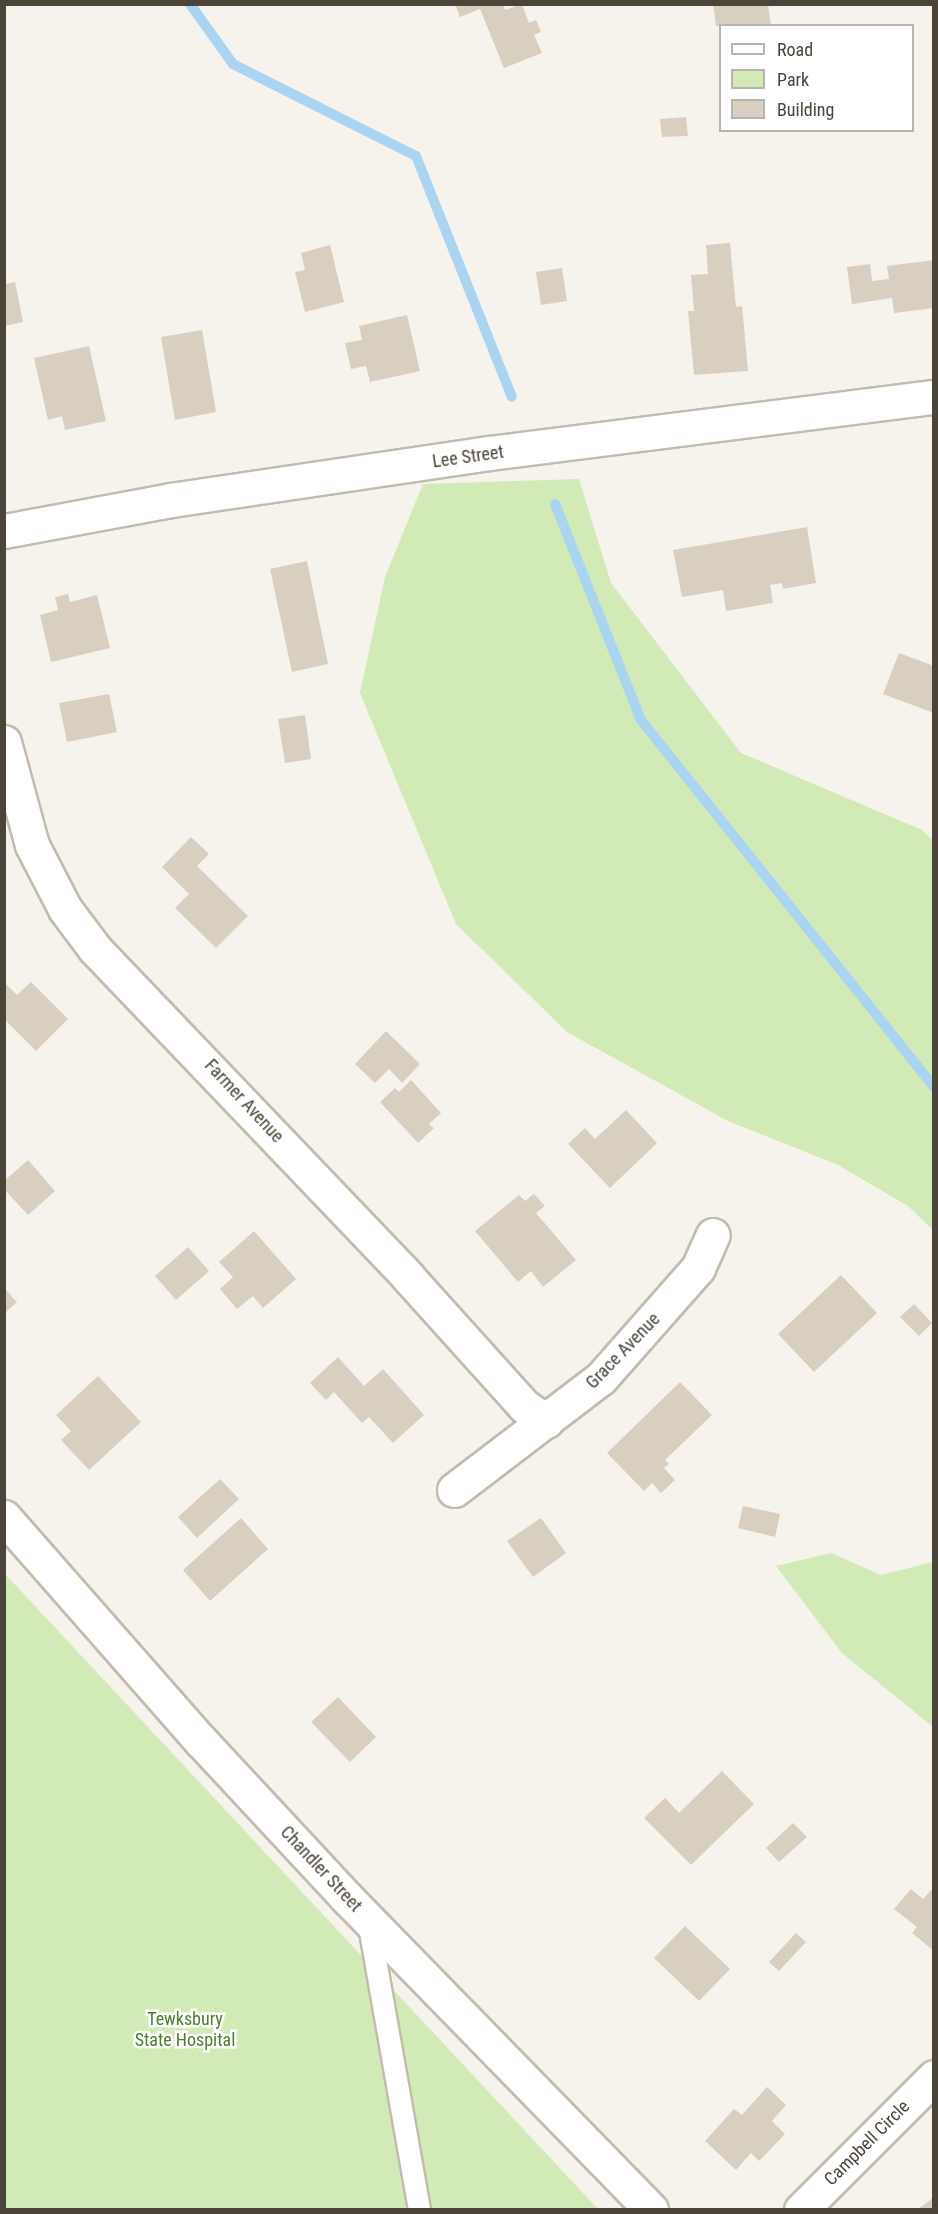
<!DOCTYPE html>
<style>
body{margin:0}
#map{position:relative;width:938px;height:2214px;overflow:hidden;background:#f6f3ec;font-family:"Roboto Condensed",sans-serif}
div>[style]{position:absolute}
.green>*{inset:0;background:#d2eab5}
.stream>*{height:10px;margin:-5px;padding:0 5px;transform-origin:5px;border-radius:5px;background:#a9d4f2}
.building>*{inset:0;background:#d8cfc1}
.roads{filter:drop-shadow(2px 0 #c2bbae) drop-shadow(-2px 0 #c2bbae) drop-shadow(0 2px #c2bbae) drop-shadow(0 -2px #c2bbae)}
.service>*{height:21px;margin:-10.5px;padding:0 10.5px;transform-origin:10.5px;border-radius:10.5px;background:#fff}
.minor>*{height:33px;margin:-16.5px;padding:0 16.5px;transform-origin:16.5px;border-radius:16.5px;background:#fff}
.tertiary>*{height:33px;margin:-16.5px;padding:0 16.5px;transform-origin:16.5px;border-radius:16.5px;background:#fff}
span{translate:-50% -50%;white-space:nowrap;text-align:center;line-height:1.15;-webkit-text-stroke:5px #fff;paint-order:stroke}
.street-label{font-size:18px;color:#4b4439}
.park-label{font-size:18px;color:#4a7f2a}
.frame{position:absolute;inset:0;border:6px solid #4b4439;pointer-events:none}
.legend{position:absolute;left:719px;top:24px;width:195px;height:108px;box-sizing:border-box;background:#fff;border:2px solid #b7b4b0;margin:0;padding:8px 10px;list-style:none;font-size:18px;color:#4b4439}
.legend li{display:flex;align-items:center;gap:12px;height:30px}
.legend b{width:30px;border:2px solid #b7b4b0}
</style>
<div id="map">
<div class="green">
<div style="clip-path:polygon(579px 479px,611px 583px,741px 753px,922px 830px,933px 840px,933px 1230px,908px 1206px,838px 1165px,728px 1121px,567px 1032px,456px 924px,360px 693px,385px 577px,423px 484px)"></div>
<div style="clip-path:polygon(831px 1553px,881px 1575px,933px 1562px,933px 1727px,842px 1653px,776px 1566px)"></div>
<div style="clip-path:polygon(5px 1574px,598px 2209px,5px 2209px)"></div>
</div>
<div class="stream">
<div style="left:190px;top:4px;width:74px;rotate:54.4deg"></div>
<div style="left:233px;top:64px;width:205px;rotate:26.7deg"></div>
<div style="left:416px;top:156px;width:259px;rotate:68.3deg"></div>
<div style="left:555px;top:504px;width:232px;rotate:68.3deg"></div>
<div style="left:641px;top:720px;width:470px;rotate:51.4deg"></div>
</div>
<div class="building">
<div style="clip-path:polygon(455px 4px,503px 4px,505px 10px,522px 4px,529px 23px,536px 20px,541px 32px,534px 35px,542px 53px,504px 68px,480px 9px,460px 17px)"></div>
<div style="clip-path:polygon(713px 4px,768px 4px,771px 26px,716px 26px)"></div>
<div style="clip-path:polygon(686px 117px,688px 136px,662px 137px,660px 119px)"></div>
<div style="clip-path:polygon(730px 243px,736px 307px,742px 306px,748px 371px,694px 375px,688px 311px,694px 311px,691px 275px,708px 274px,706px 245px)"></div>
<div style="clip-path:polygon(330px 245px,344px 302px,305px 312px,295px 272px,305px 270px,301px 253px)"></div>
<div style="clip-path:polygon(934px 260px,934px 308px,894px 313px,892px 298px,852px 304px,847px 267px,870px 264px,872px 281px,889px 279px,887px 266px)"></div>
<div style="clip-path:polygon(562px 268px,567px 301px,541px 305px,536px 272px)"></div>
<div style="clip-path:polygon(15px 282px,23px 322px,5px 326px,5px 284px)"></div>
<div style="clip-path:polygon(407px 315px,420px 371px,370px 382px,366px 366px,351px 369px,345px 343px,362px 340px,359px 326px)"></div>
<div style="clip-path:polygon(202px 330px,216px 412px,175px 420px,161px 337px)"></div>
<div style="clip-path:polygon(89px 346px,106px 421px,65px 430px,62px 416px,48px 420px,34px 358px)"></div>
<div style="clip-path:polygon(807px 527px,816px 583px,783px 589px,782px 583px,770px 585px,773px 603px,726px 611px,723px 590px,682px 597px,673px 550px)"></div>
<div style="clip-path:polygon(307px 561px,328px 664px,292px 672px,270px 569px)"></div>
<div style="clip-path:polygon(68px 594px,70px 602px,97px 595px,110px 648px,51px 662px,40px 615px,58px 610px,55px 597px)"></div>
<div style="clip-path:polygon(899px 653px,934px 666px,934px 713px,883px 694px)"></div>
<div style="clip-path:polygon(109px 694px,117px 732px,67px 742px,59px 703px)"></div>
<div style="clip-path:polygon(305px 715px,311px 759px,285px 763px,278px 719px)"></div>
<div style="clip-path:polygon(191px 837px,209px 854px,197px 866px,248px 916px,216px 948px,175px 908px,189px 894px,162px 867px)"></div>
<div style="clip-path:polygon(4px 982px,17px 995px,31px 982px,68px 1019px,36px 1051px,4px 1019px)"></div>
<div style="clip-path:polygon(386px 1031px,420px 1064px,402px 1083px,389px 1069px,375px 1083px,355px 1064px)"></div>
<div style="clip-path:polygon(411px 1080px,441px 1113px,429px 1124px,434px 1128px,418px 1143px,380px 1102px,395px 1088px,399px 1092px)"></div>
<div style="clip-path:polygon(626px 1110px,657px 1143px,610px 1188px,568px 1144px,585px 1128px,595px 1139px)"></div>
<div style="clip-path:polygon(28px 1160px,55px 1191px,28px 1215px,4px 1189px,4px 1181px)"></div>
<div style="clip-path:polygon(534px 1194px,545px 1206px,536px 1213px,576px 1260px,543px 1287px,531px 1271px,518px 1282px,475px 1231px,519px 1195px,525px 1201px)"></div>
<div style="clip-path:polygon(254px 1231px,296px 1279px,263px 1308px,253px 1296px,237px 1309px,220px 1289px,233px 1277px,219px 1262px)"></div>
<div style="clip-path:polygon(188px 1247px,209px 1271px,176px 1300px,155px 1276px)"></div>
<div style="clip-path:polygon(841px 1275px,877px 1313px,814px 1372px,778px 1334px)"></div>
<div style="clip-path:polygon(4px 1288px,17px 1302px,4px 1314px)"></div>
<div style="clip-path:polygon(914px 1304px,932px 1323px,919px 1336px,900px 1317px)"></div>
<div style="clip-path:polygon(338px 1357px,364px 1386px,383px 1369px,424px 1415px,393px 1443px,369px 1417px,362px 1423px,334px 1392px,326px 1400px,310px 1383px)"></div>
<div style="clip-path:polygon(98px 1376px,141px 1422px,89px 1470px,61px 1440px,71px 1431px,56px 1415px)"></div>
<div style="clip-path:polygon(680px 1382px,712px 1415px,665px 1460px,669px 1464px,664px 1468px,675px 1480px,661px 1493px,652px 1483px,644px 1491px,607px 1453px)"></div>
<div style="clip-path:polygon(220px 1479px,239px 1499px,197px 1538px,178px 1517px)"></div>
<div style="clip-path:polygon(743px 1506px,780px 1514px,775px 1537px,738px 1528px)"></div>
<div style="clip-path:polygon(241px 1518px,268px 1549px,210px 1601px,183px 1570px)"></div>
<div style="clip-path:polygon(541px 1518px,566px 1553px,533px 1577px,507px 1541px)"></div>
<div style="clip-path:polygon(338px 1697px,376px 1737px,350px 1762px,311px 1722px)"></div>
<div style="clip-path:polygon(722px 1771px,754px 1804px,691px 1865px,644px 1818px,665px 1798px,679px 1813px)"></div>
<div style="clip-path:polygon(793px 1823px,807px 1837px,779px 1862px,766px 1848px)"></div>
<div style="clip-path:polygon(934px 1887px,934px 1951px,912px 1933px,917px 1927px,894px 1909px,911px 1889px,923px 1899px)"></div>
<div style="clip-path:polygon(685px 1926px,730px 1969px,699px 2001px,654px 1958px)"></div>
<div style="clip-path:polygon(796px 1933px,806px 1942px,779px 1971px,769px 1962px)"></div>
<div style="clip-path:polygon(767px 2087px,786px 2105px,772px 2121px,785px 2134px,759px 2161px,751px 2153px,736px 2170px,705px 2141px,734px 2109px,742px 2115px)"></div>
<div style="clip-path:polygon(934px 2197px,934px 2210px,917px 2210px)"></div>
</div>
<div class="roads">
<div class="service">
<div style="left:368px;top:1920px;width:294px;rotate:80deg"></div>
</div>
<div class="minor">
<div style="left:4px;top:531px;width:170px;rotate:-10.5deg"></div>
<div style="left:171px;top:500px;width:321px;rotate:-8.4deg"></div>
<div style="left:489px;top:453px;width:449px;rotate:-7.2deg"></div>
<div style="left:4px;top:742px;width:107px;rotate:74.8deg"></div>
<div style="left:32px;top:845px;width:72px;rotate:62.7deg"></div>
<div style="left:65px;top:909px;width:50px;rotate:53.1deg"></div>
<div style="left:95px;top:949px;width:453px;rotate:46.3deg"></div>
<div style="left:408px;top:1277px;width:173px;rotate:48deg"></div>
<div style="left:524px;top:1406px;width:27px;rotate:34deg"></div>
<div style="left:454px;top:1490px;width:185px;rotate:-37.3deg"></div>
<div style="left:601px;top:1378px;width:147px;rotate:-48.6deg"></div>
<div style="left:698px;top:1268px;width:36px;rotate:-66deg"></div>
<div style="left:801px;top:2210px;width:188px;rotate:-45deg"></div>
</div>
<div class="tertiary">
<div style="left:4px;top:1517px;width:298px;rotate:48.7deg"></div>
<div style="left:201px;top:1741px;width:216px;rotate:47.1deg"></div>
<div style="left:348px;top:1899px;width:434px;rotate:45.7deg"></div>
</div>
</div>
<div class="street-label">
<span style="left:468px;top:457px;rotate:-8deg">Lee Street</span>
<span style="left:244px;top:1101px;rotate:47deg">Farmer Avenue</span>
<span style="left:623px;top:1351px;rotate:-46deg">Grace Avenue</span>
<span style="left:321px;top:1869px;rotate:47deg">Chandler Street</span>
<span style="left:867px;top:2143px;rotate:-45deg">Campbell Circle</span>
</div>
<div class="park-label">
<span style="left:185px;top:2030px">Tewksbury<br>State Hospital</span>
</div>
<div class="frame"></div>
<ul class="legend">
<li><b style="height:8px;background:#fff"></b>Road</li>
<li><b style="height:16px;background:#d2eab5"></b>Park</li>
<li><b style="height:16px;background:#d8cfc1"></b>Building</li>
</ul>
</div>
